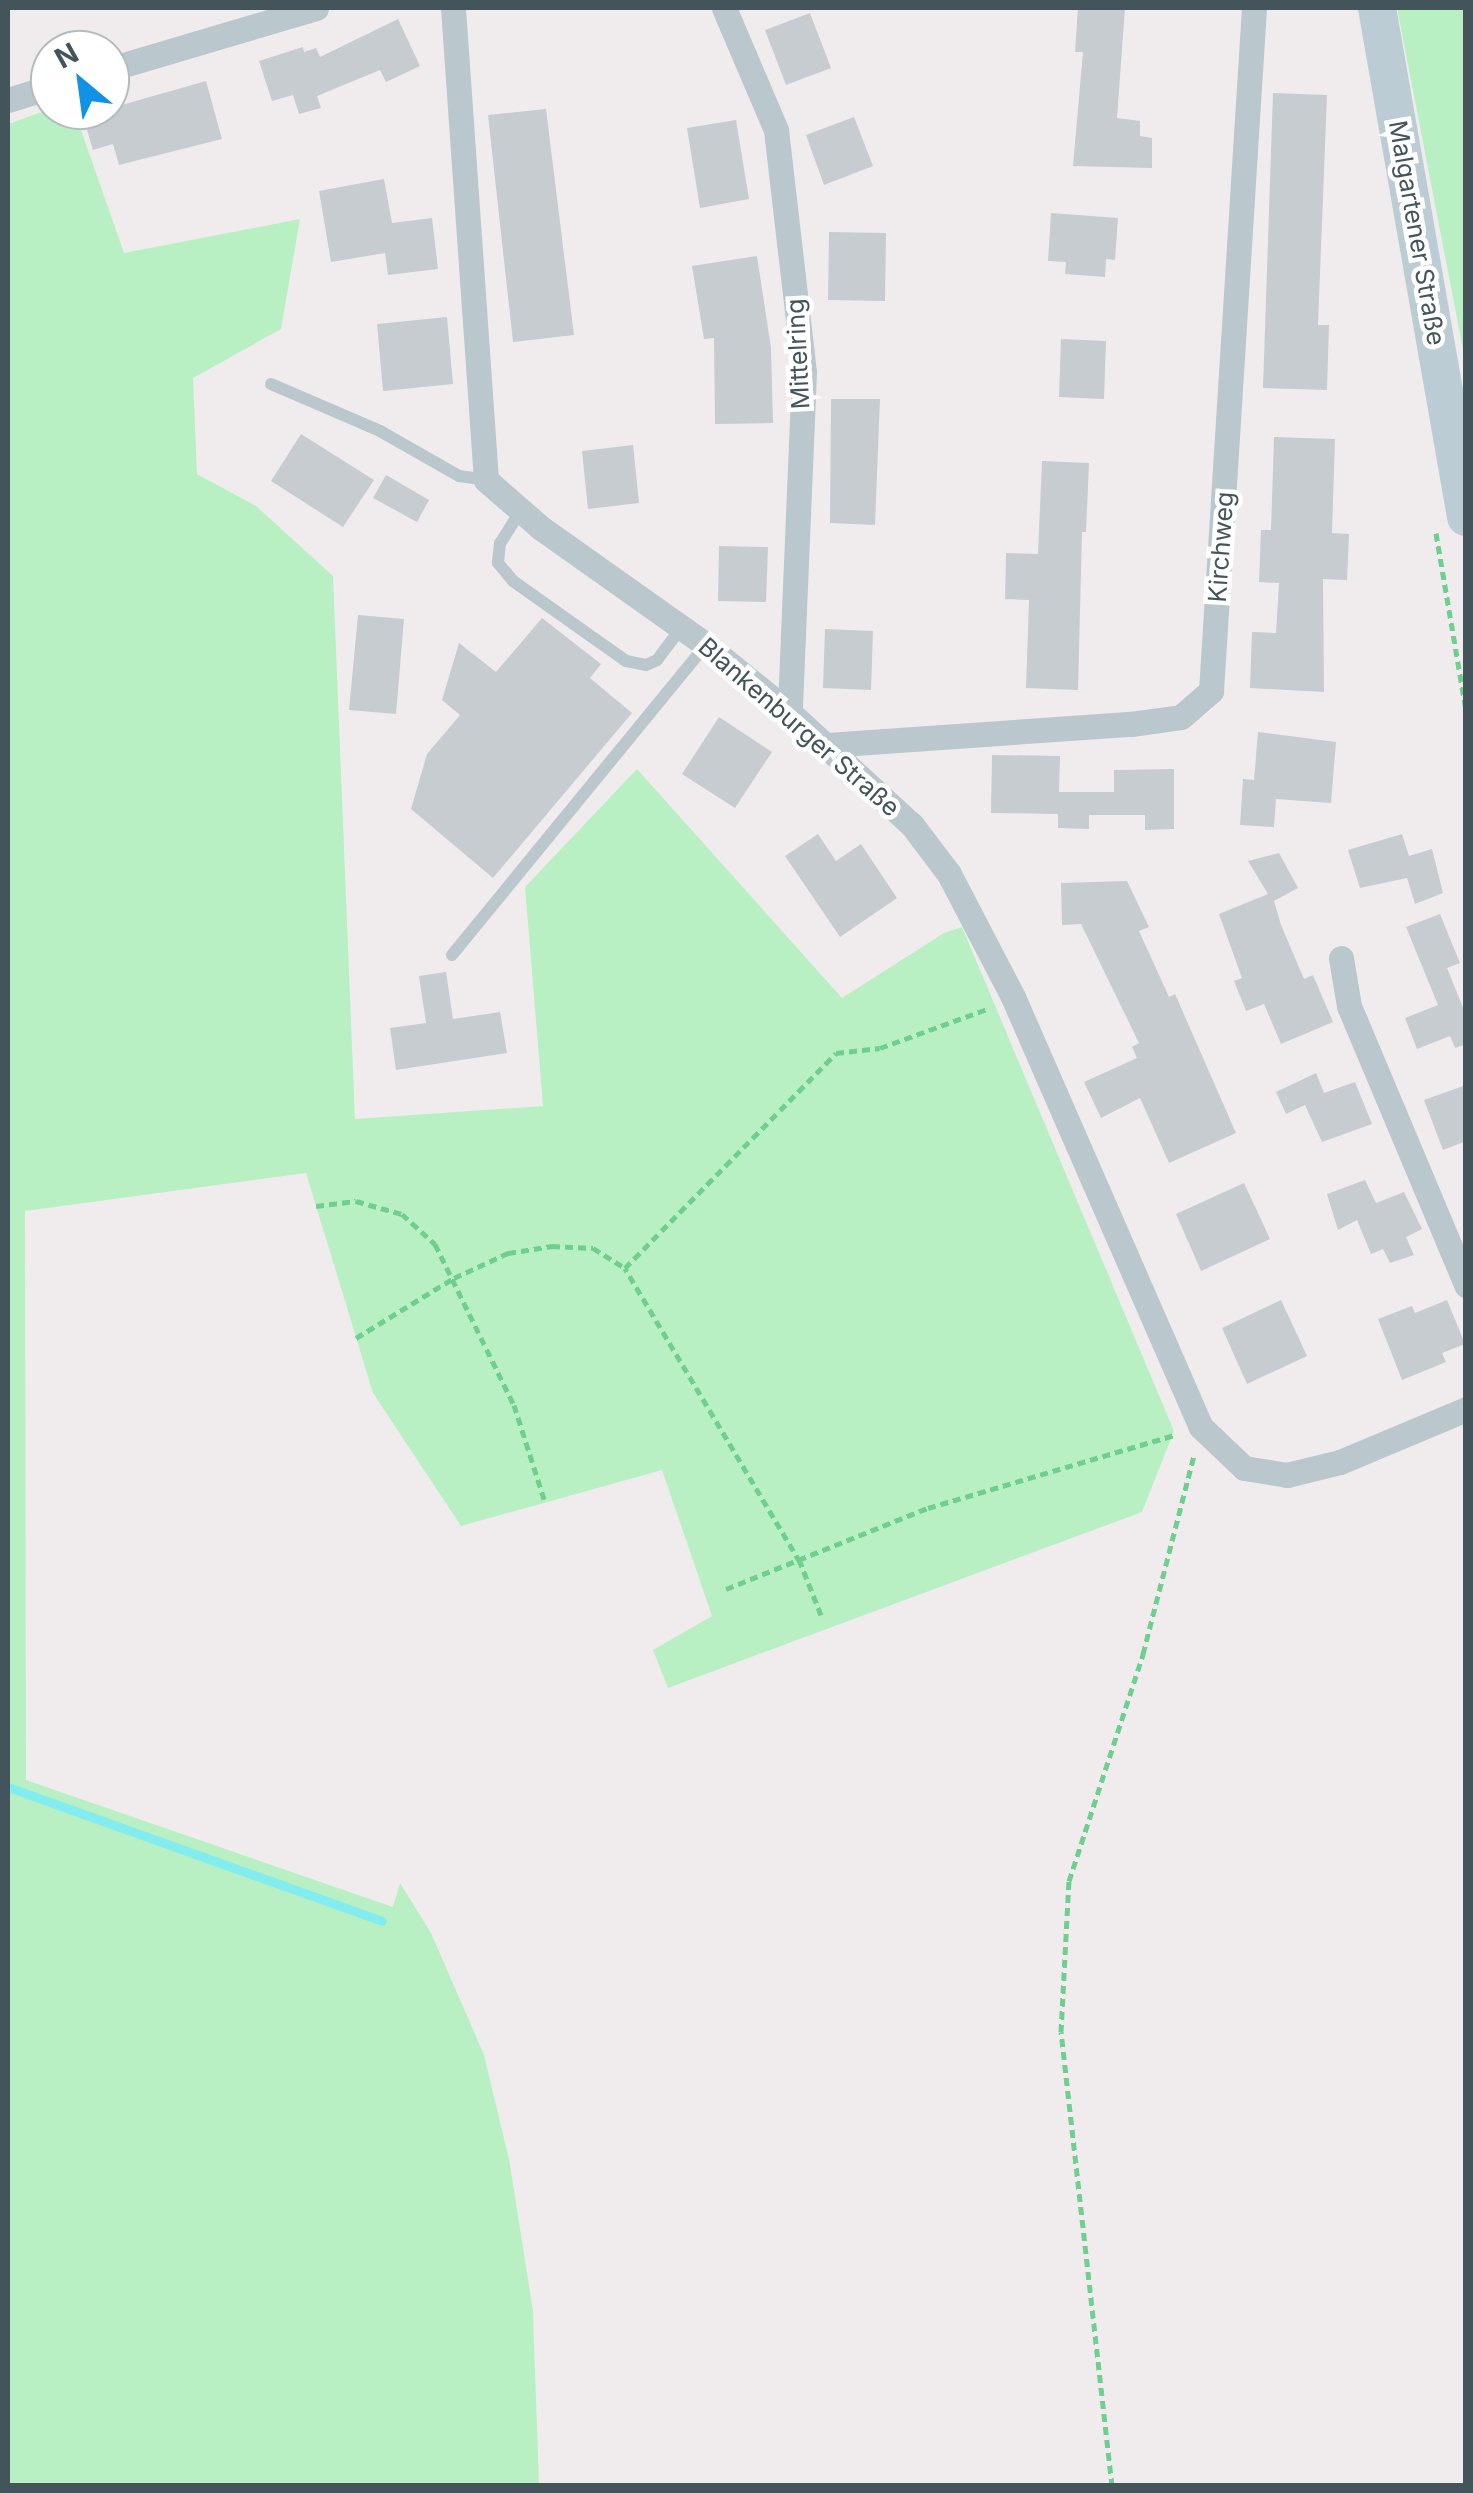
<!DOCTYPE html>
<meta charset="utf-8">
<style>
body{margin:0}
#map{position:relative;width:1473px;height:2493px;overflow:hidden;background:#f0eced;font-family:Inter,sans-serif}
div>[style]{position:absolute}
.green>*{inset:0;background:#b8f0c4}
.stream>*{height:9px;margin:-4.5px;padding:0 4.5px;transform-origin:4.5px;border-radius:4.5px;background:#83ecef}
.building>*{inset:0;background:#c6ccd0}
.path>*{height:5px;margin-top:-2.5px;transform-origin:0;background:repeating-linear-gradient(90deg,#6fcf8f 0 8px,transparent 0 13px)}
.lane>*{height:12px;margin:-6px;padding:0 6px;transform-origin:6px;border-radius:6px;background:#bac7cd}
.street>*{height:25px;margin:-12.5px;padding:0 12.5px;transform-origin:12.5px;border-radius:12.5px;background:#bac7cd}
.secondary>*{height:38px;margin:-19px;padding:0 19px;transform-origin:19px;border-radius:19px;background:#bcccd5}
span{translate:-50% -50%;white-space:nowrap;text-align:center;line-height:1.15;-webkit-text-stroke:9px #fff;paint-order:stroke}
.street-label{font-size:25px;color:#44545b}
.frame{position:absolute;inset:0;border:10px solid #44545b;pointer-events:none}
.north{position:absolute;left:30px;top:30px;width:100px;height:100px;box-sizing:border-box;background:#fff;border:2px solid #b4bbbd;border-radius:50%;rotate:331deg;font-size:28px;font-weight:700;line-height:40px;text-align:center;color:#44545b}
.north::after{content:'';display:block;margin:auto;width:35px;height:45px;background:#1193e5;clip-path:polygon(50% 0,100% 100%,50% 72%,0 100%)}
</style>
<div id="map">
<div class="green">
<div style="clip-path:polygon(1397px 8px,1465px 8px,1465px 361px,1457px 318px)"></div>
<div style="clip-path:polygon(50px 109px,75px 113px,124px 253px,300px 219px,281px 329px,193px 378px,197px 474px,256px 506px,333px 576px,355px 1119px,543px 1106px,525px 887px,637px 769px,842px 998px,944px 933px,962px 927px,1174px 1431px,1142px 1512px,668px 1688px,653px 1650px,712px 1616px,662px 1470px,461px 1526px,373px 1393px,306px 1173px,25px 1211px,26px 1780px,393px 1907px,400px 1883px,431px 1933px,484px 2055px,509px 2159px,533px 2311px,539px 2485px,8px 2485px,8px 124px)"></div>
</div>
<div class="stream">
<div style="left:8px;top:1787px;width:397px;rotate:19.7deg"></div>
</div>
<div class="building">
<div style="clip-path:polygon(1078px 8px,1125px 8px,1117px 118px,1140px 121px,1140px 136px,1152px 138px,1152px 168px,1073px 166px,1083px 52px,1075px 52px)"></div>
<div style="clip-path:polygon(810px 13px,831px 68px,786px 85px,765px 30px)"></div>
<div style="clip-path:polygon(398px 19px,420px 66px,386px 82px,380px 70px,317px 96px,321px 108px,299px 114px,293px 95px,272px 101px,259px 61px,303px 47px,304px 52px,316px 48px,320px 57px)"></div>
<div style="clip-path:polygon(206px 81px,222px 139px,119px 165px,113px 144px,93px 150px,83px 116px)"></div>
<div style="clip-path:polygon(1273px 93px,1327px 95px,1318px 325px,1329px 325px,1327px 390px,1263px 388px)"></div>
<div style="clip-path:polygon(546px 109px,574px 335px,513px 342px,488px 115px)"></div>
<div style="clip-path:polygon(854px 117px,873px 166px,824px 185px,806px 135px)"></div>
<div style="clip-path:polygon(736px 120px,749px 199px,700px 208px,687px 128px)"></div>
<div style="clip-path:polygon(384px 179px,392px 223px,432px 218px,438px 269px,388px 275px,385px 253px,331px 262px,319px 191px)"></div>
<div style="clip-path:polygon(1051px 213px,1118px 218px,1115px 260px,1106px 259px,1105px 277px,1065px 274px,1066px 262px,1048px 261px)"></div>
<div style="clip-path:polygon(829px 232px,886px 233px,885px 301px,828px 300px)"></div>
<div style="clip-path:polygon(757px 256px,771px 348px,773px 423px,715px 424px,714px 338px,704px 339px,692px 266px)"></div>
<div style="clip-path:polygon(447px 317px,453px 384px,383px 391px,377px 324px)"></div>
<div style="clip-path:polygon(1061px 339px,1106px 341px,1104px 399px,1059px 397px)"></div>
<div style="clip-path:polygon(831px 399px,880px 399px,875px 525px,830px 523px)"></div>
<div style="clip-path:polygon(301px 434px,374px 480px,343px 527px,271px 481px)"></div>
<div style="clip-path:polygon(1274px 437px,1335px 439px,1332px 533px,1349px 534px,1347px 580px,1323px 579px,1324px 692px,1250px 688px,1252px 632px,1276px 633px,1279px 583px,1259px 582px,1261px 530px,1271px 530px)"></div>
<div style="clip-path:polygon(633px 445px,639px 503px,588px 509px,582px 451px)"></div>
<div style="clip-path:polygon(1042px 461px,1089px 463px,1086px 532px,1082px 532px,1078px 690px,1026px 688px,1029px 600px,1005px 599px,1006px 553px,1038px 554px)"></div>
<div style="clip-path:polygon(386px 475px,429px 500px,417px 522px,373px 498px)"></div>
<div style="clip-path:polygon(719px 546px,768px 547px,766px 602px,718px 601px)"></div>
<div style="clip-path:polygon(358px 615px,404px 619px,396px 714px,349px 710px)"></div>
<div style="clip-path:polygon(542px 618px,601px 664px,590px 678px,632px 713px,493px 878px,411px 809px,427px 754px,460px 715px,442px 700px,459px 643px,496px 672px)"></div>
<div style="clip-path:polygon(825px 629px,873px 631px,871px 690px,823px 688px)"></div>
<div style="clip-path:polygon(719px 717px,772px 752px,735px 808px,682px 774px)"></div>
<div style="clip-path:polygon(1258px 732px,1336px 742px,1331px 803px,1276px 799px,1274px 827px,1240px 825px,1243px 779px,1254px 780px)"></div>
<div style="clip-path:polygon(992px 755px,1060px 756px,1059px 792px,1114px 792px,1114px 770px,1174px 769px,1174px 829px,1145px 830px,1145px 815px,1089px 815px,1089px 829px,1058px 828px,1058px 814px,991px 813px)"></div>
<div style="clip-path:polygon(818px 834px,836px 861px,861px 844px,897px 898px,840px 937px,785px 856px)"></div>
<div style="clip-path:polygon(1402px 834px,1409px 856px,1432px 849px,1443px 893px,1415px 904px,1407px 878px,1360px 888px,1348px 850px)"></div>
<div style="clip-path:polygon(1279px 853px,1298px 888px,1274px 901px,1281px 925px,1304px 979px,1313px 975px,1333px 1022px,1281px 1044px,1264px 1004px,1246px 1011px,1234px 981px,1242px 978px,1219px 914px,1268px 894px,1248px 861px)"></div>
<div style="clip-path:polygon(1127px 881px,1149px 927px,1139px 931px,1169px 997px,1175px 994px,1236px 1133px,1169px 1163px,1140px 1098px,1101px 1118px,1084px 1082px,1137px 1058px,1132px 1047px,1139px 1043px,1081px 924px,1062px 925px,1061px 883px)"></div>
<div style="clip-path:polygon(1440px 914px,1460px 963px,1447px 968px,1466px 1015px,1466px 1044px,1455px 1048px,1450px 1036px,1417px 1049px,1405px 1018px,1438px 1005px,1406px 927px)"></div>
<div style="clip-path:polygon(446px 972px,453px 1019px,500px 1012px,507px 1053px,396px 1070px,390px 1028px,426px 1023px,419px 976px)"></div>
<div style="clip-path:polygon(1316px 1073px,1324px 1093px,1355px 1082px,1372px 1124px,1322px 1142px,1305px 1105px,1286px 1114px,1276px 1092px)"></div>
<div style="clip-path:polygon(1466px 1085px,1466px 1141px,1443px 1150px,1424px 1100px)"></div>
<div style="clip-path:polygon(1365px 1180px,1376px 1203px,1404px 1192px,1422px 1229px,1406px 1237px,1414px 1255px,1390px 1263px,1383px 1249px,1371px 1254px,1357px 1220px,1338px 1230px,1327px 1194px)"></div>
<div style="clip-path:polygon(1244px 1183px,1270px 1239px,1201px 1271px,1176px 1214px)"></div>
<div style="clip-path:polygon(1281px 1300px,1307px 1356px,1247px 1384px,1222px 1328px)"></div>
<div style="clip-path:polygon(1447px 1300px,1465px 1344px,1442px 1353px,1446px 1362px,1402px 1380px,1378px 1319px,1412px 1306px,1415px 1313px)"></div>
</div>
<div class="path">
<div style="left:1436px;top:533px;width:180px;rotate:80.4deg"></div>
<div style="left:316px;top:1206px;width:40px;rotate:-7.1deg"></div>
<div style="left:356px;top:1201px;width:48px;rotate:15.8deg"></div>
<div style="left:402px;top:1214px;width:45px;rotate:42.3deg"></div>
<div style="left:435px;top:1244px;width:179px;rotate:63.9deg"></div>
<div style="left:514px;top:1405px;width:102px;rotate:72.3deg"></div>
<div style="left:356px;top:1338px;width:115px;rotate:-31.5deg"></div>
<div style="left:454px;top:1278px;width:60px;rotate:-24.8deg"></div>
<div style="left:508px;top:1253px;width:45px;rotate:-9deg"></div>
<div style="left:552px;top:1246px;width:41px;rotate:2.8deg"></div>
<div style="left:593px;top:1248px;width:38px;rotate:32deg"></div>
<div style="left:726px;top:1589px;width:218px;rotate:-21.9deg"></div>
<div style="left:928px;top:1508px;width:257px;rotate:-16.5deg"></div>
<div style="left:821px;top:1615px;width:57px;rotate:-111.6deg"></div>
<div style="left:800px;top:1562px;width:342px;rotate:-120.8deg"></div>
<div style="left:625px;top:1268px;width:301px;rotate:-45.5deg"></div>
<div style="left:836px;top:1053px;width:44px;rotate:-6.5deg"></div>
<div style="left:880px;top:1048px;width:114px;rotate:-20deg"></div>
<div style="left:1112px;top:2486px;width:457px;rotate:-96.4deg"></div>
<div style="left:1061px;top:2032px;width:151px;rotate:-87deg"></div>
<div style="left:1069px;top:1881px;width:239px;rotate:-71.9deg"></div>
<div style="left:1143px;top:1654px;width:205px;rotate:-75.6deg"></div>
</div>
<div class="lane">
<div style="left:271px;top:384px;width:119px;rotate:23.3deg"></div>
<div style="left:380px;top:431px;width:91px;rotate:29.7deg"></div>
<div style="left:459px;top:476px;width:27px;rotate:8deg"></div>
<div style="left:521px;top:510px;width:39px;rotate:122deg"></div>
<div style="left:500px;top:543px;width:20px;rotate:96deg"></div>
<div style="left:498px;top:563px;width:23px;rotate:50deg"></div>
<div style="left:513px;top:581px;width:138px;rotate:35.3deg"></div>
<div style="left:626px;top:661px;width:20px;rotate:11deg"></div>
<div style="left:646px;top:665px;width:12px;rotate:-24deg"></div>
<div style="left:657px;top:660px;width:40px;rotate:-53deg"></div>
<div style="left:452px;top:955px;width:401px;rotate:-50.7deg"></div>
</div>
<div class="street">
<div style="left:453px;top:8px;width:473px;rotate:86deg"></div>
<div style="left:486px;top:480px;width:73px;rotate:41.1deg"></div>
<div style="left:541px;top:528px;width:202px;rotate:35.3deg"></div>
<div style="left:706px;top:645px;width:108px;rotate:39deg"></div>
<div style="left:790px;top:713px;width:166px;rotate:42.6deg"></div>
<div style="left:912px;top:825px;width:61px;rotate:52.9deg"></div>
<div style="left:949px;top:874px;width:139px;rotate:62.5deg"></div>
<div style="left:1013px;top:997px;width:469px;rotate:66.4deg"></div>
<div style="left:1201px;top:1427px;width:59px;rotate:43.6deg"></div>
<div style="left:1244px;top:1468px;width:44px;rotate:9.2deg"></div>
<div style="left:1287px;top:1475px;width:55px;rotate:-13.8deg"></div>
<div style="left:1340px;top:1462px;width:137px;rotate:-22.8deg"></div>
<div style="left:724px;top:8px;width:133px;rotate:66.9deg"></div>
<div style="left:776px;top:130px;width:244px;rotate:83.4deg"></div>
<div style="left:804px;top:372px;width:341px;rotate:92.4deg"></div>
<div style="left:110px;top:69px;width:215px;rotate:-16.5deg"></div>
<div style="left:8px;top:100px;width:44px;rotate:-17.2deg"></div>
<div style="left:827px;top:745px;width:305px;rotate:-4deg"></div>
<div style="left:1131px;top:724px;width:50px;rotate:-8deg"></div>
<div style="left:1181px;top:717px;width:40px;rotate:-41deg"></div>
<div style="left:1211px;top:691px;width:684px;rotate:-86.4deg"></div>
<div style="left:1341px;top:958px;width:49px;rotate:80.5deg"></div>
<div style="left:1349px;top:1006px;width:303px;rotate:67.2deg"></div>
</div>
<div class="secondary">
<div style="left:1377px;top:8px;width:517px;rotate:80.08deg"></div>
</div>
<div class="street-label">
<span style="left:1417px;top:233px;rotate:80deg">Malgartener Straße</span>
<span style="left:798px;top:354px;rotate:-93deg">Mittelring</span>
<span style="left:1221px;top:547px;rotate:-86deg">Kirchweg</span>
<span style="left:799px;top:727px;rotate:41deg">Blankenburger Straße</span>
</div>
<div class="frame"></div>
<div class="north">N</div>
</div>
